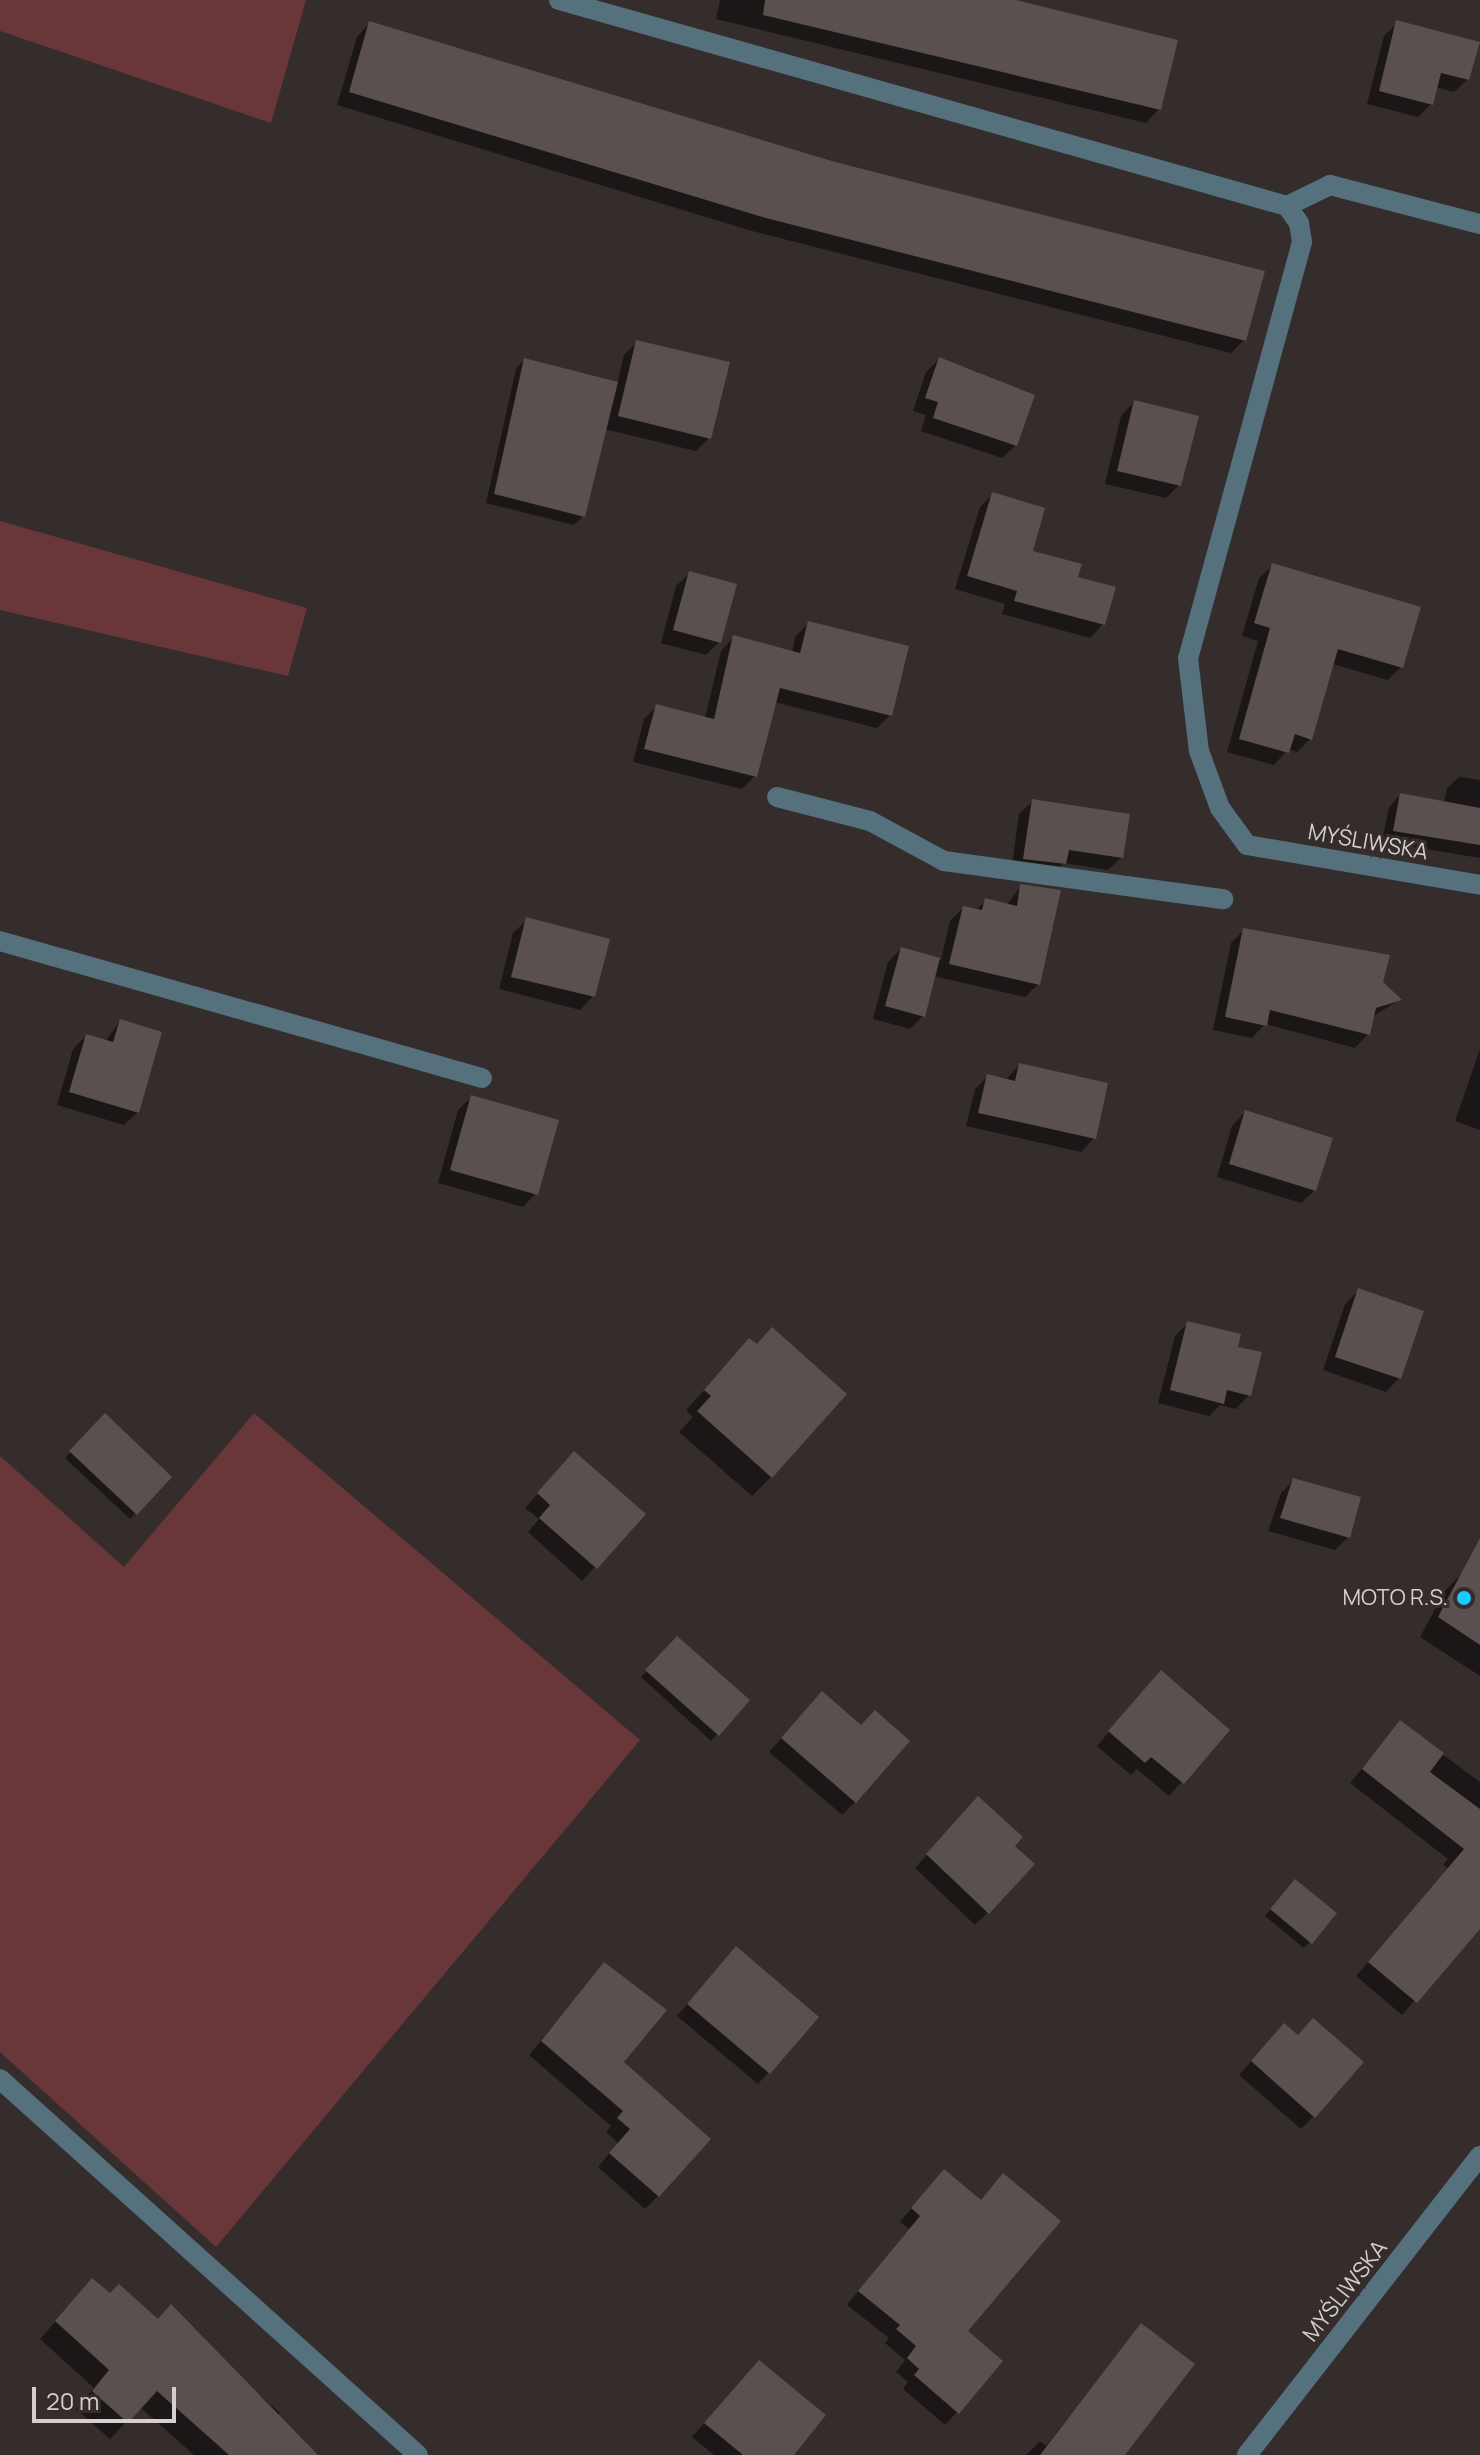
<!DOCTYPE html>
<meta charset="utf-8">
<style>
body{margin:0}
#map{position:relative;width:1480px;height:2455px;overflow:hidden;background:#352c2c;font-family:Manrope,sans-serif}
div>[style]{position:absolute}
.green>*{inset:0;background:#693739}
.shadow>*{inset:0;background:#0007}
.building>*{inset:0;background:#59504f}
.minor>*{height:20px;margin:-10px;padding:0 10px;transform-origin:10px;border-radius:10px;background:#54717d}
.dots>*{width:22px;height:22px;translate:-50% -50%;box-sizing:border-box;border:4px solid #352c2c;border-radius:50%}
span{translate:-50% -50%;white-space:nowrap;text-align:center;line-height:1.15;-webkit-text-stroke:6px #352c2c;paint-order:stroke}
.street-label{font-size:22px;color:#d5cfcf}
.poi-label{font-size:22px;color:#d5cfcf}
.right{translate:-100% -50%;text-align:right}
.scale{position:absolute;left:32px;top:2387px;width:144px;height:36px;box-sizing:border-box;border:4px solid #d5cfcf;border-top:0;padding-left:10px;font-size:24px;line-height:28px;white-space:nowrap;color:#d5cfcf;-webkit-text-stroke:6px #352c2c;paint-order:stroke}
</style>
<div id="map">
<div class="green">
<div style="clip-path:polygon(0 0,306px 0,271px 123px,0 31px)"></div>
<div style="clip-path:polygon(0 521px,307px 608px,288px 676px,0 610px)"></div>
<div style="clip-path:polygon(254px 1413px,640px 1740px,216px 2247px,0 2052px,0 1456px,124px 1567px)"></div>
</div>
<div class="shadow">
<div style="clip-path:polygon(720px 0,1006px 0,1159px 109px,1146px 123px,716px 19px)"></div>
<div style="clip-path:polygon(370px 23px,1244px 340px,1231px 353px,752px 231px,337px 105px,357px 37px)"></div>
<div style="clip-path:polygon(1397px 23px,1468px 79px,1454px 92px,1435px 87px,1431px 104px,1418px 117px,1367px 104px,1384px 36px)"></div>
<div style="clip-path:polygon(637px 342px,709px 438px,696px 451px,604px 429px,583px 516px,574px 525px,486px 503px,516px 369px,524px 360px,617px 384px,624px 355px)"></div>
<div style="clip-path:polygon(939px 359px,979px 372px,977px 378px,1016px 445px,1002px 458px,921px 431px,926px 415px,913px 411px,926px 372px)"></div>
<div style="clip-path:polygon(1134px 402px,1179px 485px,1166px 498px,1105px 484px,1121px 416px)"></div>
<div style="clip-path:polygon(993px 494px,1030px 552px,1076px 578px,1103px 624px,1090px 638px,1002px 614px,1005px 604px,955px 589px,980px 507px)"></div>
<div style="clip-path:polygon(1273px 565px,1401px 667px,1388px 680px,1332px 664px,1310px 739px,1297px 752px,1288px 749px,1274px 765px,1227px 752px,1258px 641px,1242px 636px,1259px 578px)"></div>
<div style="clip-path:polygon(690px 573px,719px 642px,706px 655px,661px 643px,676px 586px)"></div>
<div style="clip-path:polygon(809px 623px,890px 715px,877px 728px,774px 702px,755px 776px,742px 789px,633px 762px,644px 719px,657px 706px,705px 718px,721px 651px,734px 637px,792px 653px,795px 637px)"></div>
<div style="clip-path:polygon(1459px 777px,1480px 780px,1480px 858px,1382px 842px,1389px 807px,1400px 795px,1444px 803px,1447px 788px)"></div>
<div style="clip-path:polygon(1033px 801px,1122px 857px,1108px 870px,1064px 863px,1051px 877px,1011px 871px,1019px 814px)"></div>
<div style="clip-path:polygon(1020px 887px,1038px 984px,1025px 997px,933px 976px,923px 1016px,910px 1029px,873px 1019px,888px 962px,901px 949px,941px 960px,950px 921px,963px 908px,975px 911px,985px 901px,1006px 906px)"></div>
<div style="clip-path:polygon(527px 920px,593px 996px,580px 1010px,499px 989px,513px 933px)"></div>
<div style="clip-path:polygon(1244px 930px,1381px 983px,1399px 1000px,1372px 1017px,1368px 1034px,1355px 1048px,1265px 1024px,1252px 1038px,1213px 1030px,1231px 943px)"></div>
<div style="clip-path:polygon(120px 1021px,138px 1112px,124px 1125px,57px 1105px,73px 1049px,86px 1036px,105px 1042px)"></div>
<div style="clip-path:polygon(1480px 1049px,1480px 1130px,1455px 1121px)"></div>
<div style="clip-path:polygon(1019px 1065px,1094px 1138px,1081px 1152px,966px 1126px,975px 1089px,988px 1076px,1006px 1080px)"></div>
<div style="clip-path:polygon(472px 1097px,536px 1193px,523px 1207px,438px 1183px,458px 1110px)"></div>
<div style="clip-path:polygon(1245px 1112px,1315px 1190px,1301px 1203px,1217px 1177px,1232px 1126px)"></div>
<div style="clip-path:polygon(1358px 1291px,1399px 1378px,1386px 1392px,1323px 1370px,1345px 1304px)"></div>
<div style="clip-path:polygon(1188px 1323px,1249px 1395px,1236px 1409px,1220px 1405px,1209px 1416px,1158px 1403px,1175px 1336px)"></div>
<div style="clip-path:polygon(750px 1340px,771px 1477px,752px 1496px,679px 1432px,693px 1417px,686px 1410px)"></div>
<div style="clip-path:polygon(105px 1416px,170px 1477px,130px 1519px,65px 1458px)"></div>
<div style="clip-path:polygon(562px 1467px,643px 1514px,582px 1581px,528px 1532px,539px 1519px,525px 1508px)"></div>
<div style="clip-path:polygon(1294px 1480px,1348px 1537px,1335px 1550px,1268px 1531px,1281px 1493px)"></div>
<div style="clip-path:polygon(1463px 1572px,1480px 1581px,1480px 1676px,1420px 1637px,1444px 1592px)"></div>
<div style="clip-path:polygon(677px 1639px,747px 1700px,711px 1741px,641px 1677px)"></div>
<div style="clip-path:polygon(1148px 1686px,1228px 1730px,1169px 1796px,1137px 1769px,1131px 1775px,1097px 1746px)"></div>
<div style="clip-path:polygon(809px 1707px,861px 1727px,855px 1802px,842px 1815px,769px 1752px)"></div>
<div style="clip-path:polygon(1400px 1723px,1480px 1782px,1480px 1922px,1402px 2015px,1356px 1976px,1448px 1868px,1443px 1865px,1448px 1859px,1350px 1783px)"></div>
<div style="clip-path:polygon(965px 1812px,1012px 1847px,988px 1912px,975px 1925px,915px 1868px)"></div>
<div style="clip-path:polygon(1289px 1887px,1310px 1942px,1304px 1948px,1265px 1916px)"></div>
<div style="clip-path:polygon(725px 1960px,816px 2017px,758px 2084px,677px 2016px)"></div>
<div style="clip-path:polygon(604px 1964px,621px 2062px,658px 2196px,645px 2209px,598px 2167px,618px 2143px,606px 2132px,611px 2126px,529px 2055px)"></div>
<div style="clip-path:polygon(1297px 2037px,1314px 2116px,1301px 2129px,1239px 2075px,1271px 2039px)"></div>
<div style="clip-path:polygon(1003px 2175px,965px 2331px,957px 2412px,945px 2425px,903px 2389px,908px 2382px,896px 2372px,905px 2360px,885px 2343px,889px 2338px,847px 2305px,909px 2229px,900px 2222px,932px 2184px,980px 2201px)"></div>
<div style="clip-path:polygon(110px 2295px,157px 2321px,171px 2307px,203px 2336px,198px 2341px,280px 2413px,275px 2419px,315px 2455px,194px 2455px,140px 2407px,110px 2439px,76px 2409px,94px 2388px,40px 2339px,76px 2298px)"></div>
<div style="clip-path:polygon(1141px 2326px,1110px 2455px,1026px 2455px,1040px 2441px,1046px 2446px)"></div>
<div style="clip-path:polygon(746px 2376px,791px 2455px,714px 2455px,692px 2437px)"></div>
</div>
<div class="building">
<div style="clip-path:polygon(765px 0,1016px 0,1178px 40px,1161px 110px,763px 15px)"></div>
<div style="clip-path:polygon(1396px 20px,1480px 42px,1469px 80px,1441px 73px,1433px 105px,1379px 91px)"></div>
<div style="clip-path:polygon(369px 21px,835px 162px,1265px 271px,1246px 341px,766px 218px,349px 92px)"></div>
<div style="clip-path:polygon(636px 340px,730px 362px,711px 439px,618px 416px)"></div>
<div style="clip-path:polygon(939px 357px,1035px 395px,1017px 446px,933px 418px,938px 402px,925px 398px)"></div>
<div style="clip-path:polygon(524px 358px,618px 382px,585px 517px,494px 494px)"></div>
<div style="clip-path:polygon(1134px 400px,1199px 416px,1181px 486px,1117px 471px)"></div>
<div style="clip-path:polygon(992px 492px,1045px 508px,1033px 551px,1082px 564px,1078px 577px,1116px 587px,1105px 625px,1014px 601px,1017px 591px,967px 576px)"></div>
<div style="clip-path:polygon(1272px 563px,1421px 607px,1403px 668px,1338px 649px,1312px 740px,1295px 734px,1289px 753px,1239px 739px,1270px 628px,1254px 623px)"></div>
<div style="clip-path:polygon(689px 571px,737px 584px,721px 643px,673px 630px)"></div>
<div style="clip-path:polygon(808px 621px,909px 646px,892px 716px,780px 688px,757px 777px,644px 749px,656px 704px,714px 719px,733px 635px,800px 653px)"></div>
<div style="clip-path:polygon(1400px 793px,1480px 808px,1480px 845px,1393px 831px)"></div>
<div style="clip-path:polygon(1032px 799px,1130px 814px,1123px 858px,1069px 850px,1066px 864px,1023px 859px)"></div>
<div style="clip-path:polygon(1020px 884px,1061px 890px,1040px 985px,949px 964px,963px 906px,982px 910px,985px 898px,1017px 906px)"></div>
<div style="clip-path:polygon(526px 917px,610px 939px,595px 997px,511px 977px)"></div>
<div style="clip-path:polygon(1243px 928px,1390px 955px,1383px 982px,1402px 1000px,1376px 1008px,1370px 1035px,1270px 1010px,1267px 1026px,1225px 1017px)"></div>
<div style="clip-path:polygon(901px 947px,940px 958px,925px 1017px,885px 1006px)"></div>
<div style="clip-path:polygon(120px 1019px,162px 1032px,139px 1113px,69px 1092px,86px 1034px,113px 1042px)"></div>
<div style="clip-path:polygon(1019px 1063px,1108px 1083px,1096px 1139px,978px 1113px,987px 1074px,1015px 1081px)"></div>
<div style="clip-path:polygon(471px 1095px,559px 1120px,538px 1195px,450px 1170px)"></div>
<div style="clip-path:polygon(1245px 1110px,1333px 1138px,1316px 1191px,1229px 1164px)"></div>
<div style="clip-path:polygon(1358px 1288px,1424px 1311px,1401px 1379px,1335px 1357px)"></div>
<div style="clip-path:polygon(1187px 1321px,1241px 1334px,1238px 1347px,1262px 1352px,1251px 1396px,1227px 1390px,1224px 1404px,1170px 1390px)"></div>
<div style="clip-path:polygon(772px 1327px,847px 1394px,772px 1478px,697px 1411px,711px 1396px,704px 1390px,749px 1338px,757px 1344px)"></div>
<div style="clip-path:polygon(105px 1413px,172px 1477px,137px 1515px,69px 1451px)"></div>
<div style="clip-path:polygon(574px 1451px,646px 1514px,597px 1569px,539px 1518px,550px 1505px,537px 1493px)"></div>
<div style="clip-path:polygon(1293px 1478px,1361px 1497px,1350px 1538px,1280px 1518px)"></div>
<div style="clip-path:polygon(1480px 1538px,1480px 1645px,1438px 1617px)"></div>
<div style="clip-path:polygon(677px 1636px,750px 1700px,719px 1736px,645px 1670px)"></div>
<div style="clip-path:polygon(1161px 1670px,1230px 1730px,1184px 1784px,1151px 1757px,1145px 1763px,1108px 1731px)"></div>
<div style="clip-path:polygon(822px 1691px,861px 1725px,875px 1710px,910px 1741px,856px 1803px,781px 1738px)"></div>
<div style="clip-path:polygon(1400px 1720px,1444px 1753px,1430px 1772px,1480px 1809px,1480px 1929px,1417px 2003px,1368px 1962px,1464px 1849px,1362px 1769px)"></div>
<div style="clip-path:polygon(978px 1796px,1023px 1837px,1015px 1846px,1035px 1864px,989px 1914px,926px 1854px)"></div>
<div style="clip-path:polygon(1295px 1879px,1337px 1913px,1312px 1944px,1270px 1909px)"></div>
<div style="clip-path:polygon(736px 1946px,819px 2017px,770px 2074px,687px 2004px)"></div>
<div style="clip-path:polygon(604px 1962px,667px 2010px,624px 2062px,711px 2139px,659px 2197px,609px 2153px,630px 2129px,617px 2118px,623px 2111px,541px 2041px)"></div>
<div style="clip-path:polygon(1313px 2018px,1364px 2062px,1315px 2118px,1251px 2061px,1284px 2023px,1298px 2035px)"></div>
<div style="clip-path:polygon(944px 2169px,981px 2200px,1003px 2173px,1061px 2221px,968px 2331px,1003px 2361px,959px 2414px,914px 2375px,919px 2369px,907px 2358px,916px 2346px,896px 2329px,900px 2325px,858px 2291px,920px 2216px,911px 2208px)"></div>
<div style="clip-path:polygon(92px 2278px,110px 2293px,119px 2284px,158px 2319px,171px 2304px,318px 2455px,229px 2455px,157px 2391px,128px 2423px,92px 2391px,109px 2370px,55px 2321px)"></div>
<div style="clip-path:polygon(1141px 2323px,1195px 2364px,1125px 2455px,1040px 2455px)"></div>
<div style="clip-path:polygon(759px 2360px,826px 2415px,794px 2455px,743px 2455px,704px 2423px)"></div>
</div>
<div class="minor">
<div style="left:559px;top:0;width:757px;rotate:15.8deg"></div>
<div style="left:1287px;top:206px;width:21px;rotate:55deg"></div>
<div style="left:1299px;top:223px;width:19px;rotate:81deg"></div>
<div style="left:1302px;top:242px;width:431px;rotate:105.3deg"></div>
<div style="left:1188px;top:658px;width:94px;rotate:83.3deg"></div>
<div style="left:1199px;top:751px;width:61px;rotate:69.8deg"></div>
<div style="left:1220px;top:808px;width:46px;rotate:53.9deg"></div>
<div style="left:1247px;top:845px;width:236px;rotate:9.7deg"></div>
<div style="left:1287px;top:206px;width:48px;rotate:-26deg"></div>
<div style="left:1330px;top:185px;width:155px;rotate:14.6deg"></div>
<div style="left:777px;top:797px;width:96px;rotate:14.5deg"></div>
<div style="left:870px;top:821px;width:84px;rotate:28.4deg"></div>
<div style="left:944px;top:861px;width:282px;rotate:7.8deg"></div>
<div style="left:0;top:941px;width:501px;rotate:15.87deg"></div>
<div style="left:0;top:2079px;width:562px;rotate:41.97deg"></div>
<div style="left:1247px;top:2455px;width:379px;rotate:-52.1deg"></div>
</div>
<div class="dots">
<div style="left:1464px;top:1598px;background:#19cafc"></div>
</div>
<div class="street-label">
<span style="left:1368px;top:842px;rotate:10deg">MYŚLIWSKA</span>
<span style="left:1345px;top:2291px;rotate:-52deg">MYŚLIWSKA</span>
</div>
<div class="poi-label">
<span class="right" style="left:1448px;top:1598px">MOTO R.S.</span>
</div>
<div class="scale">20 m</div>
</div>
